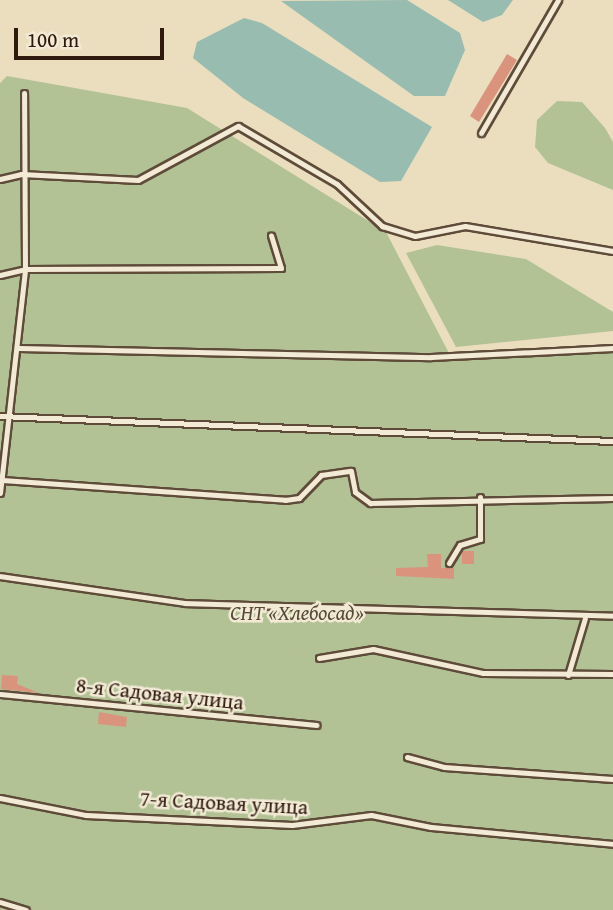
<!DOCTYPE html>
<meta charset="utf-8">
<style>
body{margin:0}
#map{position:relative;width:613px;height:910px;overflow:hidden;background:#ebdebe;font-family:"Gentium Book Plus",serif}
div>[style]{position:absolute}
.green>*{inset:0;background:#b2c295}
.water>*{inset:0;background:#98bcb0}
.building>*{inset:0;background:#da947d}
.roads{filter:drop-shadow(2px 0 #5e4b39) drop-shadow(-2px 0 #5e4b39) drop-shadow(0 2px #5e4b39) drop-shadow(0 -2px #5e4b39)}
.service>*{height:5px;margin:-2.5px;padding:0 2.5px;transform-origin:2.5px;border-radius:2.5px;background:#f2ead5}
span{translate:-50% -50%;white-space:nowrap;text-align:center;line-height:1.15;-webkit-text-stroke:5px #f2ead5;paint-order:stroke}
.park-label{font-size:21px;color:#564c36;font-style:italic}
.street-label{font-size:21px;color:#2f1a0d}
.scale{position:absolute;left:14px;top:28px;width:150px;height:32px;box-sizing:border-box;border:4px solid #2f1a0d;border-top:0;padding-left:9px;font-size:21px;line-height:24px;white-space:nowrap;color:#2f1a0d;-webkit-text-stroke:5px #f2ead5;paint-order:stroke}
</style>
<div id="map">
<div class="green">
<div style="clip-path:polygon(7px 76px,187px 108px,386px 232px,452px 359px,613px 352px,613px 910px,0 910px,0 83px)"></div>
<div style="clip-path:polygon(557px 101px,582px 102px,605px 128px,613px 142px,613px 190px,548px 163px,535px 147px,537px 120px)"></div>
<div style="clip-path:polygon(437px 245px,526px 259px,613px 312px,613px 331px,456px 347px,406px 253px)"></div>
</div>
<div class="water">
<div style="clip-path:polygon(407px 0,460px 33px,465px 50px,445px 96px,414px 96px,281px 1px)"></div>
<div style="clip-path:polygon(448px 0,513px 0,502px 15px,483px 22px)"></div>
<div style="clip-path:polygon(244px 18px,262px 23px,432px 127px,401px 181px,380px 182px,243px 98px,193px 58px,197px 42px)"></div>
</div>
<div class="building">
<div style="clip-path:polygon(507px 54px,517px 60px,479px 122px,470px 116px)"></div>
<div style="clip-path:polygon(462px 551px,474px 551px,474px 564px,462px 564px)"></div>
<div style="clip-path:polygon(427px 554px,441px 554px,441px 568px,454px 568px,454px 579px,396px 576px,396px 568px,428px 567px)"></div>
<div style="clip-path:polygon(2px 675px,18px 676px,17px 684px,39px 693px,1px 689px)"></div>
<div style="clip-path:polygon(99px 712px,127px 717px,126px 727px,98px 724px)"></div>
</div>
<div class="roads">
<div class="service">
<div style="left:481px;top:133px;width:154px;rotate:-59.9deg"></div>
<div style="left:0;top:179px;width:22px;rotate:-13deg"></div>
<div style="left:21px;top:174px;width:117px;rotate:2.9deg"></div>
<div style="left:138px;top:180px;width:114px;rotate:-28.4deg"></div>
<div style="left:238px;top:126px;width:115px;rotate:30.4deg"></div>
<div style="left:337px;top:184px;width:62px;rotate:43deg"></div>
<div style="left:382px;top:226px;width:34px;rotate:17deg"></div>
<div style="left:415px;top:236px;width:51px;rotate:-11.3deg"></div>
<div style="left:465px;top:226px;width:150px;rotate:9.6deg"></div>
<div style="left:0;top:275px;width:26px;rotate:-13deg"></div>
<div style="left:25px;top:269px;width:256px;rotate:-0.2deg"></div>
<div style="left:281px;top:268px;width:34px;rotate:-107deg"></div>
<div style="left:19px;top:348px;width:412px;rotate:1.3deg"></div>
<div style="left:431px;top:357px;width:182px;rotate:-2.8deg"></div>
<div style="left:0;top:416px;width:614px;rotate:2.34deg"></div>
<div style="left:2px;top:480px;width:284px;rotate:4deg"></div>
<div style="left:285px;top:500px;width:14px;rotate:-8deg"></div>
<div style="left:299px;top:498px;width:32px;rotate:-46deg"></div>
<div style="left:321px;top:475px;width:30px;rotate:-8deg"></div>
<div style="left:351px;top:471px;width:21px;rotate:79deg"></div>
<div style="left:355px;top:492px;width:19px;rotate:36deg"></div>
<div style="left:370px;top:503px;width:243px;rotate:-1.2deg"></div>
<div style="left:0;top:493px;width:225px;rotate:-83.6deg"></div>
<div style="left:25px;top:269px;width:176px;rotate:-90.3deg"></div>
<div style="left:449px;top:563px;width:21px;rotate:-59deg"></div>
<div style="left:460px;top:545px;width:21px;rotate:-17deg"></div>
<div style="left:480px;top:539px;width:42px;rotate:-90deg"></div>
<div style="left:0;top:576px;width:187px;rotate:8.3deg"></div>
<div style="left:185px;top:603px;width:428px;rotate:1.7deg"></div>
<div style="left:319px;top:658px;width:55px;rotate:-9.5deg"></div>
<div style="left:373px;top:649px;width:113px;rotate:12.3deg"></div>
<div style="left:483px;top:673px;width:130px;rotate:0.4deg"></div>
<div style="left:568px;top:675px;width:59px;rotate:-73.4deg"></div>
<div style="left:0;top:694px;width:318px;rotate:5.6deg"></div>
<div style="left:407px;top:757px;width:38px;rotate:15deg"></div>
<div style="left:444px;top:767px;width:169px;rotate:4.1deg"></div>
<div style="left:0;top:798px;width:88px;rotate:11.2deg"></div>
<div style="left:86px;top:815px;width:206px;rotate:2.8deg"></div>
<div style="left:292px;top:825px;width:80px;rotate:-7.2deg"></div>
<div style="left:371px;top:815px;width:61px;rotate:11.3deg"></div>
<div style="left:431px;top:827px;width:183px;rotate:5.3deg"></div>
<div style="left:0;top:902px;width:27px;rotate:17deg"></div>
</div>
</div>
<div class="park-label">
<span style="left:297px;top:613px">СНТ «Хлебосад»</span>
</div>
<div class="street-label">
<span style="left:160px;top:694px;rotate:6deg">8-я Садовая улица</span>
<span style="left:224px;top:803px;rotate:3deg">7-я Садовая улица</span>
</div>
<div class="scale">100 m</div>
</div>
